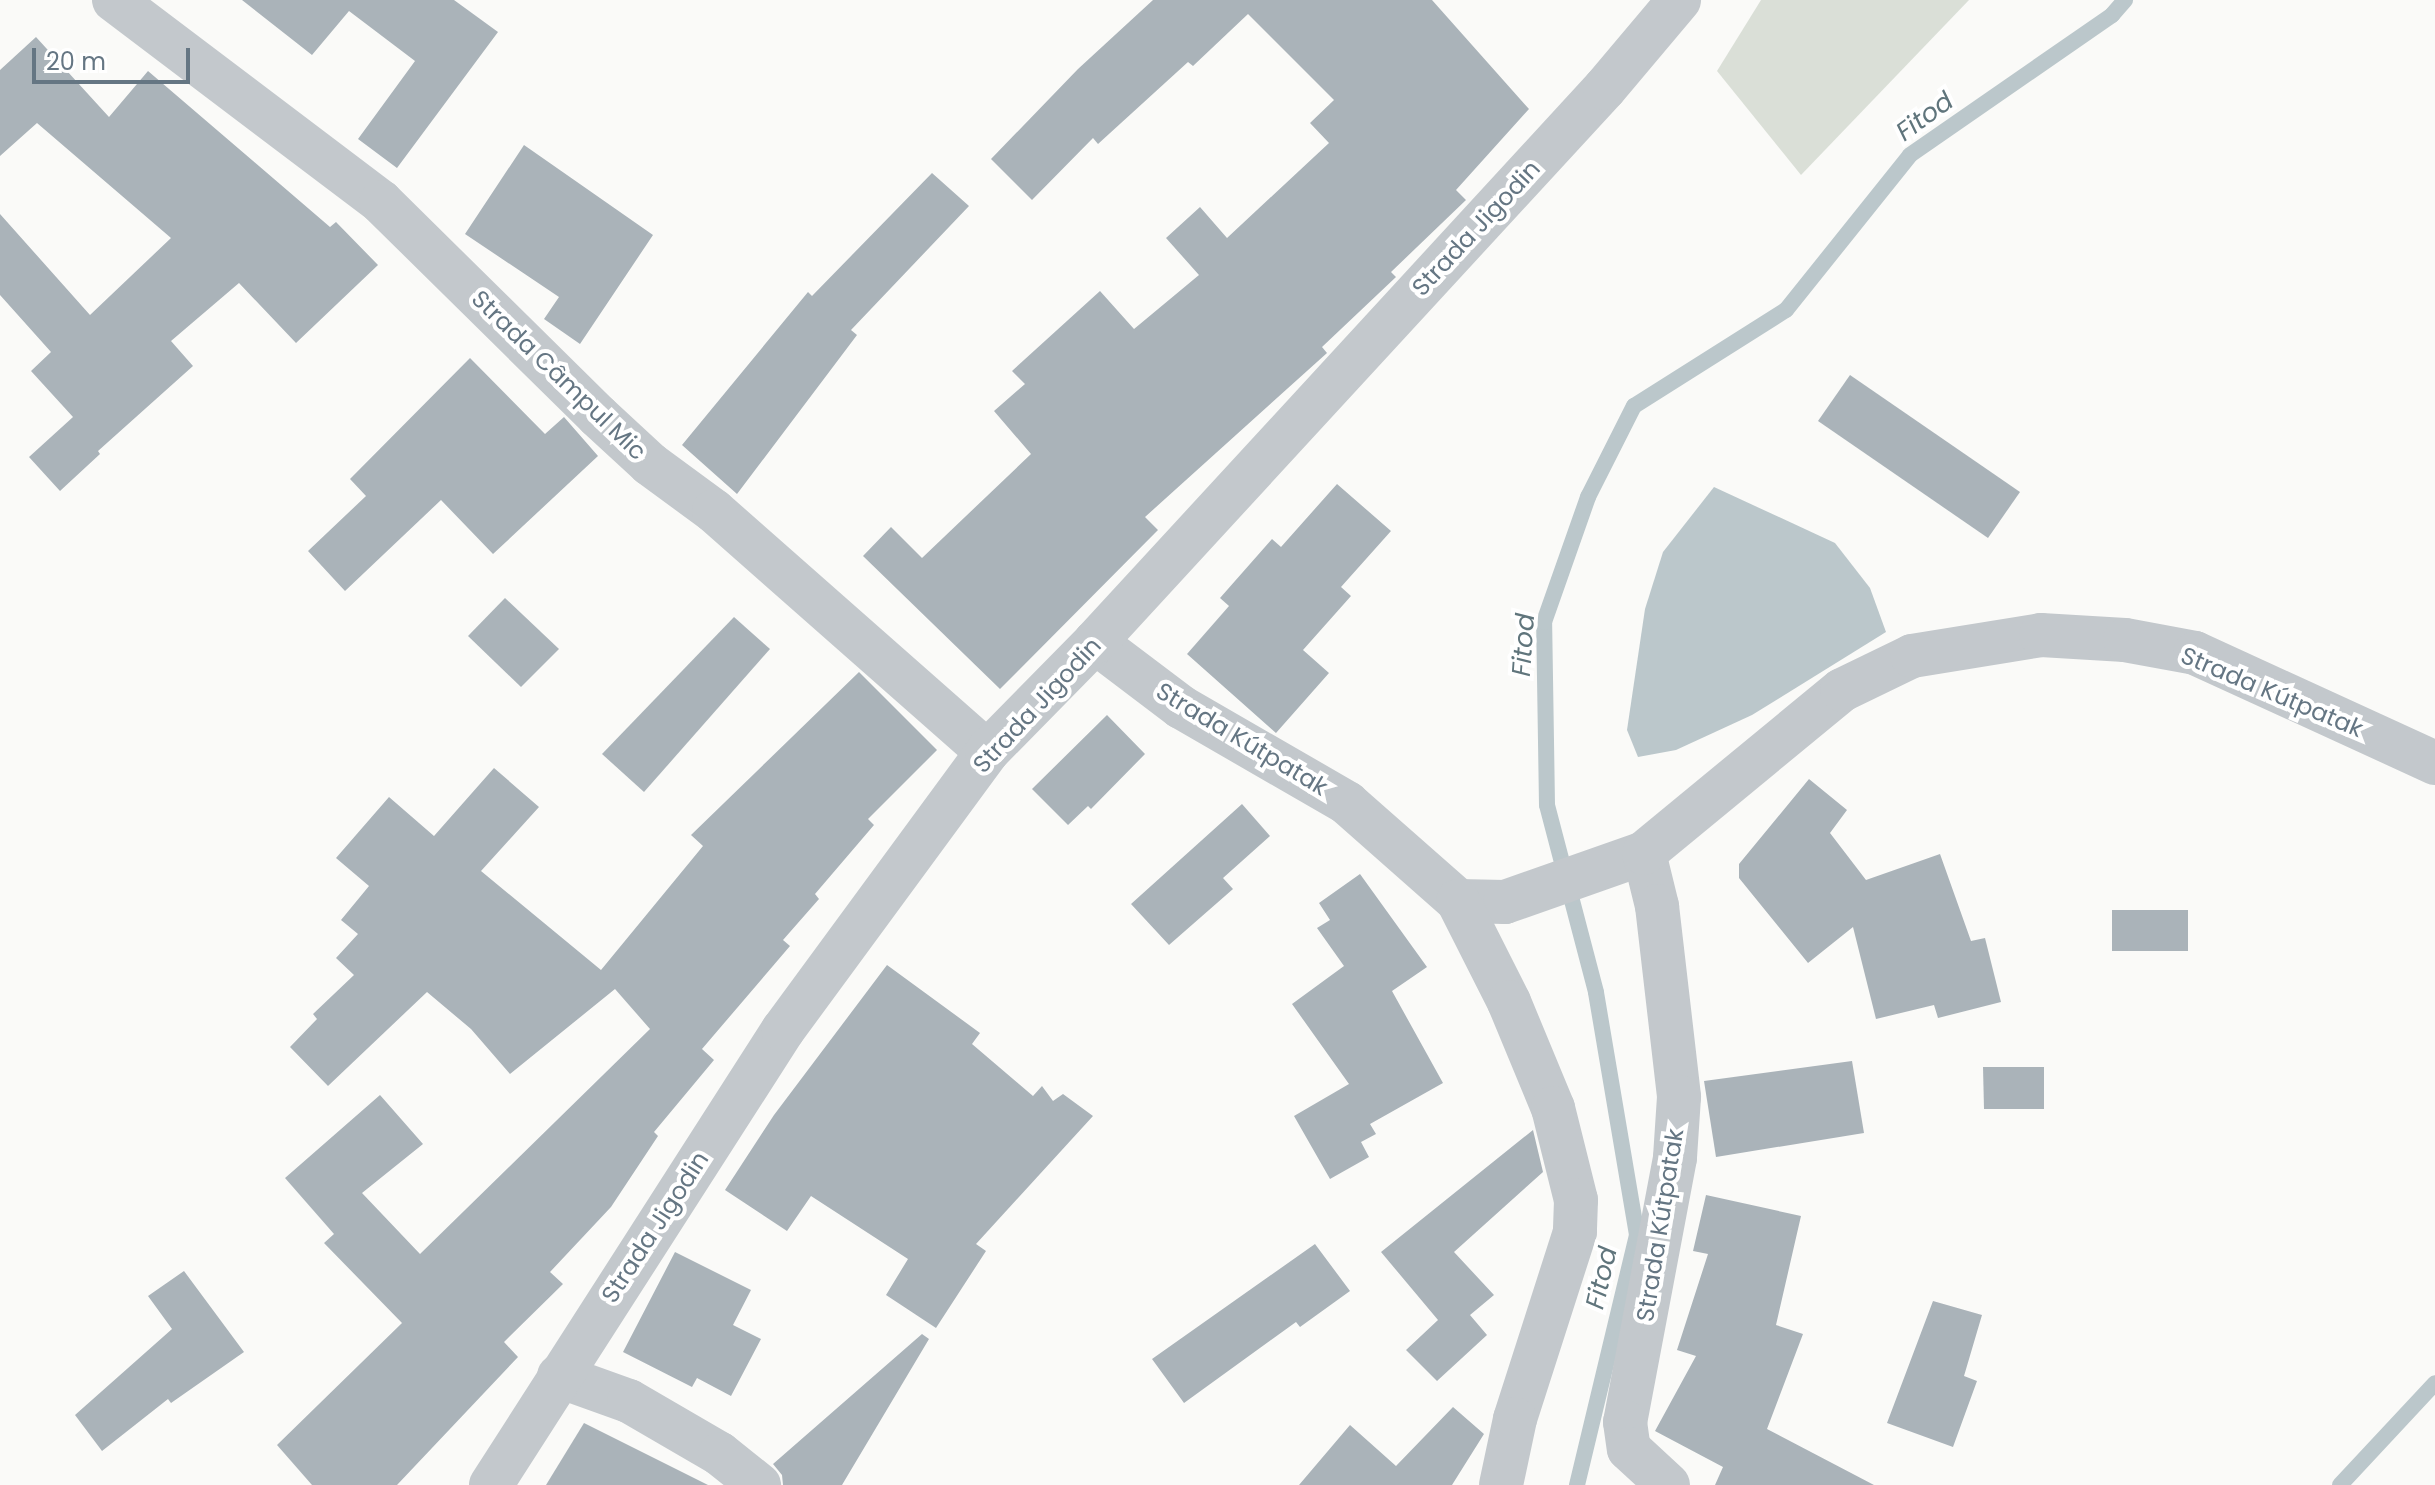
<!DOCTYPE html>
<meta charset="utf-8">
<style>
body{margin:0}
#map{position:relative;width:2435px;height:1485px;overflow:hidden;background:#fafaf8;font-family:Poppins,sans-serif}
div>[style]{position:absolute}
.green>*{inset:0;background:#dadfd7}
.water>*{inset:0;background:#bbc7cb}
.stream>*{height:16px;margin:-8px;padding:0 8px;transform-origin:8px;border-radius:8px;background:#bbc7cb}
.building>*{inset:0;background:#aab3b9}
.minor>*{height:44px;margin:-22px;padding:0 22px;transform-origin:22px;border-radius:22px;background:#c3c8cc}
span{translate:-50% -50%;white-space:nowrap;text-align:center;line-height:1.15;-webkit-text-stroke:8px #fff;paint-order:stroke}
.street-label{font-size:24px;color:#657683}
.water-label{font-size:26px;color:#60757c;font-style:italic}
.scale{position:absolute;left:32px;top:48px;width:158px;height:36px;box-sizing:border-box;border:4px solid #657683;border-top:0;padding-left:10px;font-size:24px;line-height:28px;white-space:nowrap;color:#657683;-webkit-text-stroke:6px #fff;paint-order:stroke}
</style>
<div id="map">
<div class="green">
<div style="clip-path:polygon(1761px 0,1969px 0,1801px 175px,1717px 71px)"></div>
</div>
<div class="water">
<div style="clip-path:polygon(1714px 487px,1835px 543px,1870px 588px,1886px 632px,1752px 715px,1676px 750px,1638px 757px,1627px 730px,1645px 609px,1663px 552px)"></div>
</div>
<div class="stream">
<div style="left:1577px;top:1485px;width:257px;rotate:-76.5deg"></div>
<div style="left:1637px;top:1235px;width:246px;rotate:-99.6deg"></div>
<div style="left:1596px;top:992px;width:193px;rotate:-104.7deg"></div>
<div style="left:1547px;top:805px;width:183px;rotate:-90.9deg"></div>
<div style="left:1544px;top:622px;width:133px;rotate:-70.6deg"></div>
<div style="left:1588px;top:497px;width:102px;rotate:-63.2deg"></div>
<div style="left:1634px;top:406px;width:180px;rotate:-32.3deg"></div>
<div style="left:1786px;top:310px;width:198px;rotate:-51.3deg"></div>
<div style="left:1910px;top:155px;width:246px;rotate:-34.7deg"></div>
<div style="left:2112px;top:15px;width:20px;rotate:-49deg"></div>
<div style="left:2340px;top:1485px;width:139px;rotate:-47deg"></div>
</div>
<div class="building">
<div style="clip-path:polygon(242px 0,454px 0,498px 32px,397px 168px,358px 139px,415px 61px,349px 11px,312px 55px)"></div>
<div style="clip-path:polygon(1153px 0,1432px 0,1529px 109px,1456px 190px,1466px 200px,1391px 272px,1396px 277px,1322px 347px,1327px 353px,1145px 517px,1158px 530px,1000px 689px,863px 556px,891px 527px,922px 558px,1031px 454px,994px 411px,1025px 384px,1012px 371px,1100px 291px,1134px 329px,1199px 275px,1166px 238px,1200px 207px,1227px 238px,1329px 143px,1310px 123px,1334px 100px,1248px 14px,1193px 66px,1188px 62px,1098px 144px,1093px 138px,1032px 200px,991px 159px,1078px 69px)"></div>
<div style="clip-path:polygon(36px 37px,109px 117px,148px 71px,330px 227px,336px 222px,378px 265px,296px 343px,239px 283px,171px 341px,193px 366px,98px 451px,100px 454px,60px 491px,29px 457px,73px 417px,31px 371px,51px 352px,0 295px,0 214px,90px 315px,171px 238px,37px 123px,0 156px,0 70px)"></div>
<div style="clip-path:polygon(524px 145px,653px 235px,580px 344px,544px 319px,559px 297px,465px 234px)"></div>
<div style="clip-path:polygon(932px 173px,969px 206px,851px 330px,857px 335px,737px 494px,682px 445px,808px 292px,812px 296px)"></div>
<div style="clip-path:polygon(470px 358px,545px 434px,564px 417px,598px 456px,493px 554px,441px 500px,345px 591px,308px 551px,366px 496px,350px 479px)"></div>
<div style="clip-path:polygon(1850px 375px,2020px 492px,1988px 538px,1818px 421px)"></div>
<div style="clip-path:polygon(1337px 484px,1391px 531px,1341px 587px,1351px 596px,1303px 650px,1329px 673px,1276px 733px,1187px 654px,1229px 606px,1220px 598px,1272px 539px,1281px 547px)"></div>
<div style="clip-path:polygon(505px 598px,559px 649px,521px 687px,468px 636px)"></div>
<div style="clip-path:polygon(734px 617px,770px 649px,644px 792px,602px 754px)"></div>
<div style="clip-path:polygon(859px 672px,937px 750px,868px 819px,874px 825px,815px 894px,819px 899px,783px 940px,790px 946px,702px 1049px,714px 1060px,654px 1132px,658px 1136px,611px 1207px,550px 1272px,563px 1284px,504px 1342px,518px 1357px,397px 1485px,312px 1485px,277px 1445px,402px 1323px,324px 1243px,334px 1234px,285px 1178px,380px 1095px,423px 1144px,362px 1193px,420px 1254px,650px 1029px,615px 989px,510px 1074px,471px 1029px,427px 992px,328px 1086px,290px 1047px,317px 1019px,313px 1014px,354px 975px,336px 958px,358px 934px,341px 920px,369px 886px,336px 858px,389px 797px,434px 836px,494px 768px,539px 807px,481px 871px,601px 970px,703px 846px,691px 835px)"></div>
<div style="clip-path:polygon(1107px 715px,1145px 754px,1091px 809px,1088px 806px,1068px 825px,1032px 789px)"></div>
<div style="clip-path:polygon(1809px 779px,1847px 810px,1830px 833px,1866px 880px,1940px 854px,1971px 941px,1985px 938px,2001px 1002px,1938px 1018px,1934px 1005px,1876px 1019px,1853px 927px,1808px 963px,1739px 878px,1739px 864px)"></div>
<div style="clip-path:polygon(1242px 804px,1270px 836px,1223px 878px,1233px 889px,1169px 945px,1131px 904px)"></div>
<div style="clip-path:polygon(1360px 874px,1427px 967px,1392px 991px,1443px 1083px,1370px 1124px,1376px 1134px,1361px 1142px,1369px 1157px,1330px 1179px,1294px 1116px,1349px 1084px,1292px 1004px,1344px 966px,1317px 928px,1330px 920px,1319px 903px)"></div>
<div style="clip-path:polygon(2112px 910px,2188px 910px,2188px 951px,2112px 951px)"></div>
<div style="clip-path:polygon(887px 965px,980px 1033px,972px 1044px,1033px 1096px,1042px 1086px,1053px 1101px,1063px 1094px,1093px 1116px,976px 1244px,986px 1251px,936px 1328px,886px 1295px,908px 1259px,811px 1196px,787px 1231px,725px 1190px,774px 1115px)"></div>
<div style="clip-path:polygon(1852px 1061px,1864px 1133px,1716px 1157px,1704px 1081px)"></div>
<div style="clip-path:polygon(1983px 1067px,2044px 1067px,2044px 1109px,1984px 1109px)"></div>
<div style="clip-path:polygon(1533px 1130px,1543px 1172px,1454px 1252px,1494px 1295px,1470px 1315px,1487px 1335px,1437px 1381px,1406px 1350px,1438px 1320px,1381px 1252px)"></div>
<div style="clip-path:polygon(1706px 1195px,1801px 1216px,1776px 1325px,1803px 1334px,1767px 1429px,1874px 1485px,1715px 1485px,1723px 1467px,1655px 1431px,1696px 1356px,1677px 1350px,1708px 1254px,1693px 1251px)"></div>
<div style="clip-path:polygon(1315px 1244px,1350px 1291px,1300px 1327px,1296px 1322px,1184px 1403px,1152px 1359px)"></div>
<div style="clip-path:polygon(675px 1252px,751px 1290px,733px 1325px,761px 1339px,731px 1396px,697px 1378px,692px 1387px,623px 1352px)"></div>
<div style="clip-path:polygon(184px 1271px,244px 1352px,171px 1403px,168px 1399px,102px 1451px,75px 1415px,172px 1329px,148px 1296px)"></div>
<div style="clip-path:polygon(1933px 1301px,1982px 1315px,1964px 1376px,1977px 1381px,1953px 1447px,1887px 1423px)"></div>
<div style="clip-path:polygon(922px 1334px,929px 1339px,842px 1485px,783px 1485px,782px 1475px,773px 1464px)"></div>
<div style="clip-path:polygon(1453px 1407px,1484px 1434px,1452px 1485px,1299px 1485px,1350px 1425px,1396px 1466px)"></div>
<div style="clip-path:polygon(584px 1423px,708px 1485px,546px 1485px)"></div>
</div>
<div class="minor">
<div style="left:114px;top:0;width:335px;rotate:37.1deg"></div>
<div style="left:381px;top:202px;width:305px;rotate:44.6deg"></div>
<div style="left:598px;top:416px;width:71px;rotate:42.7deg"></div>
<div style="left:650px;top:464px;width:79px;rotate:36.3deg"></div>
<div style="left:714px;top:511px;width:364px;rotate:41.4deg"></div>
<div style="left:1095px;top:642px;width:108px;rotate:37.1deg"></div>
<div style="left:1181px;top:707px;width:192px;rotate:30deg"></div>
<div style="left:1347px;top:803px;width:148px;rotate:41.4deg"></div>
<div style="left:1458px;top:901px;width:47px;rotate:1.2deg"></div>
<div style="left:1505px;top:902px;width:147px;rotate:-19.4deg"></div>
<div style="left:1644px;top:853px;width:55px;rotate:76.2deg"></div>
<div style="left:1657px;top:906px;width:192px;rotate:83.4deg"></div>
<div style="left:1679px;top:1097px;width:61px;rotate:93.8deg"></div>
<div style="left:1675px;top:1158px;width:269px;rotate:100.7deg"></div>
<div style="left:1625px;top:1422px;width:27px;rotate:82deg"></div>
<div style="left:1629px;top:1449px;width:53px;rotate:42.7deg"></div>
<div style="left:1644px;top:853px;width:256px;rotate:-39.5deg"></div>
<div style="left:1842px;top:690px;width:78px;rotate:-25.9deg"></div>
<div style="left:1912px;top:656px;width:131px;rotate:-9.2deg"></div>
<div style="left:2041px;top:635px;width:84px;rotate:3.4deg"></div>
<div style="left:2125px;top:640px;width:71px;rotate:10.5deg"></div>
<div style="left:2195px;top:653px;width:264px;rotate:24.6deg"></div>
<div style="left:1458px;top:901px;width:113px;rotate:63.2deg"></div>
<div style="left:1509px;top:1002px;width:115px;rotate:67.5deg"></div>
<div style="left:1553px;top:1108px;width:95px;rotate:76deg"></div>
<div style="left:1576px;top:1200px;width:32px;rotate:92deg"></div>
<div style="left:1575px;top:1232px;width:196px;rotate:107.8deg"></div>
<div style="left:1515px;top:1419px;width:67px;rotate:102deg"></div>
<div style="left:559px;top:1376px;width:74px;rotate:19.7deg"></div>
<div style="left:629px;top:1401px;width:105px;rotate:30.2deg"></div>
<div style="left:720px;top:1454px;width:50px;rotate:38.5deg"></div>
<div style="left:491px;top:1485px;width:541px;rotate:-57.31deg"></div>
<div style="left:783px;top:1030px;width:345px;rotate:-53.7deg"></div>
<div style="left:987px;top:752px;width:154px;rotate:-45.5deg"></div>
<div style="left:1095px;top:642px;width:753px;rotate:-47.37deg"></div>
<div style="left:1605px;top:88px;width:115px;rotate:-49.9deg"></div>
</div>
<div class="street-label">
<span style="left:1476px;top:228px;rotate:-47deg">Strada Jigodin</span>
<span style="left:559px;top:375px;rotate:44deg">Strada Câmpul Mic</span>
<span style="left:2272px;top:692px;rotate:23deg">Strada Kútpatak</span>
<span style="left:1037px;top:705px;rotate:-47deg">Strada Jigodin</span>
<span style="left:1242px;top:739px;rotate:31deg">Strada Kútpatak</span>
<span style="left:1660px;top:1225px;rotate:-81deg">Strada Kútpatak</span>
<span style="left:655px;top:1227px;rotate:-57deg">Strada Jigodin</span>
</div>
<div class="water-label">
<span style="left:1925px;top:117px;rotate:-36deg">Fitod</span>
<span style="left:1524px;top:645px;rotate:-86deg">Fitod</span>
<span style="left:1602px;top:1278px;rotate:-77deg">Fitod</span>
</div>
<div class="scale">20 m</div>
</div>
